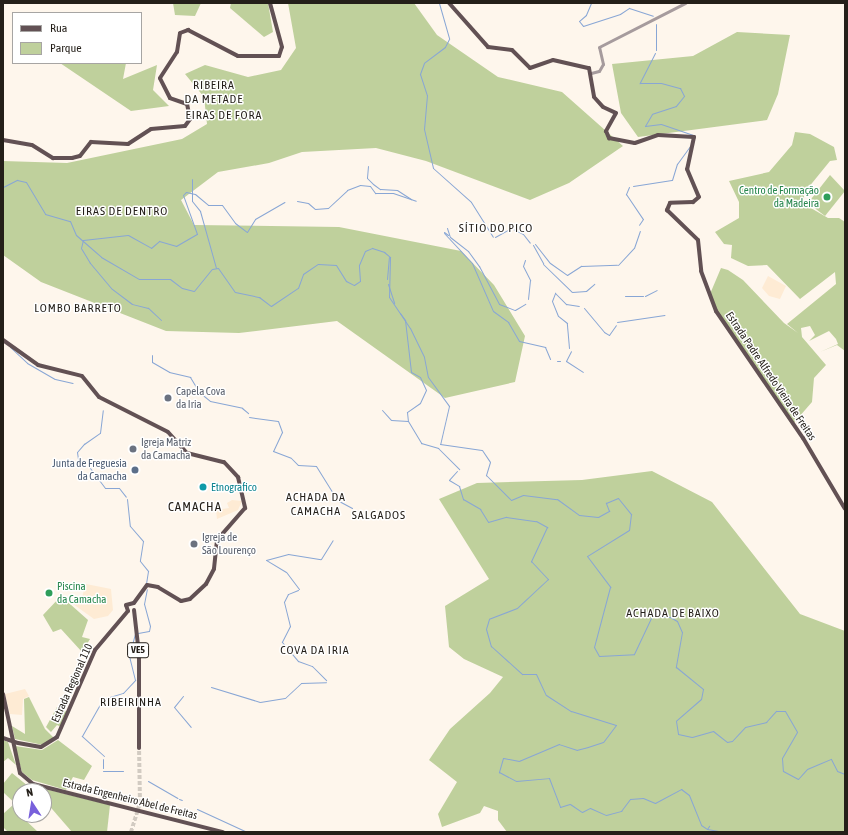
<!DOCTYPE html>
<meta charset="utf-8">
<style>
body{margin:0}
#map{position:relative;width:848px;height:835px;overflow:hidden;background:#fef6ec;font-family:"Asap Condensed",sans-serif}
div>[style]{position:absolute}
.built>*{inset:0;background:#feebd4}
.green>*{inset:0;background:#bfd09c}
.stream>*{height:1px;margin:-0.5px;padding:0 0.5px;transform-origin:0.5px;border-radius:0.5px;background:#88a6d5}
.major-tunnel>*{height:4px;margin-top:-2px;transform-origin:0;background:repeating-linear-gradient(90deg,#d2cbc2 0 4px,transparent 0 6px)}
.minor>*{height:3px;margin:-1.5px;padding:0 1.5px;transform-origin:1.5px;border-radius:1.5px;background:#a69b9d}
.major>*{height:4px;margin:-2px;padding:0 2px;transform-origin:2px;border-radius:2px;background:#625154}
.major-bridge>*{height:4px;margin:-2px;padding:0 2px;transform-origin:2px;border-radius:2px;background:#625154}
.dots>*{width:11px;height:11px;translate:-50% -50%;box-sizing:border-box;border:2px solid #fff;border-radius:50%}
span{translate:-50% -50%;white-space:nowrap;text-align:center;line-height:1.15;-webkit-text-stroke:3px #fff;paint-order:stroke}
.shield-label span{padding:1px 3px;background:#fff;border:1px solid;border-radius:3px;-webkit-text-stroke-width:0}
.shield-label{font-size:10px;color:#241f19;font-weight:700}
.leisure-label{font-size:11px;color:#27864d}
.right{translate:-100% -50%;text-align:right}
.left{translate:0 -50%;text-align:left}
.street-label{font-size:11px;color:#241f19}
.worship-label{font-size:11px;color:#5b616d}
.service-label{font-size:11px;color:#4e5e75}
.culture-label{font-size:11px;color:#0d838f}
.neighbourhood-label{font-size:12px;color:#241f19;letter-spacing:1px}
.quarter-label{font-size:13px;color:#241f19;letter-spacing:1px}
.frame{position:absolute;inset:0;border:4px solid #241f19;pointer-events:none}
.legend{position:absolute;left:12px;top:12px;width:130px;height:52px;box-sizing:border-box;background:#fff;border:1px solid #a7a5a3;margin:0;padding:5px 7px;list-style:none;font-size:12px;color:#241f19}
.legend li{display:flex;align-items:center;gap:8px;height:20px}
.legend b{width:20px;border:1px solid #a7a5a3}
.north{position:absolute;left:12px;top:783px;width:40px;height:40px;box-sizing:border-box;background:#fff;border:1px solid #a7a5a3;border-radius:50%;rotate:348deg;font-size:11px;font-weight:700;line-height:16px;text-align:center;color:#241f19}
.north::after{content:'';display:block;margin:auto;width:14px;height:18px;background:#7860db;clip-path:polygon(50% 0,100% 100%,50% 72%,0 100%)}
</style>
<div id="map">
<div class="built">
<div style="clip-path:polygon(768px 276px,786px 286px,780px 299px,769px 296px,762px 288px)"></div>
<div style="clip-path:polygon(232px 500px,242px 501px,238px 510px,217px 519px,216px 510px,229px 508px,227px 503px)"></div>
<div style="clip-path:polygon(86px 584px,111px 589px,113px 610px,108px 616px,94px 619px,73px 604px,82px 597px)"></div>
<div style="clip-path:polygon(25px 689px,29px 696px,23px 699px,22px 715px,10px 714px,5px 694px)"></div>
</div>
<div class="green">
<div style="clip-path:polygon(173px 3px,201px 3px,195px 16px,175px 15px)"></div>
<div style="clip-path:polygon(231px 3px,268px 3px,273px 32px,264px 37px,230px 8px)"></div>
<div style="clip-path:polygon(288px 3px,414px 3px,437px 35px,498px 77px,562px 92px,623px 146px,569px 183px,530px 200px,426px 161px,376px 148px,302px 152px,269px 163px,218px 172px,181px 200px,194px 225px,339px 227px,461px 251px,494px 285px,525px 336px,515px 382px,445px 398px,337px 321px,239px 333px,166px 331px,41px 282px,3px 255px,3px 161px,67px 163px,182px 139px,207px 124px,204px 97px,185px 74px,205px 65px,248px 77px,281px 70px,296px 48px)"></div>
<div style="clip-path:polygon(737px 32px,790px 35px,778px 94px,767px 120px,638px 137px,621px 113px,612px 64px,693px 56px)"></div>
<div style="clip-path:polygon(60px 63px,126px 63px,123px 79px,157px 65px,153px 90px,169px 106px,131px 111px)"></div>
<div style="clip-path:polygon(795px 132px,810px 134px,834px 147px,837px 160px,830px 161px,804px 193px,804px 204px,828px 218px,839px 218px,845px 222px,845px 351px,837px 345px,820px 352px,838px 344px,836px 339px,829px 331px,809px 341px,815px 335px,810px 326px,801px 328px,802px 337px,826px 365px,814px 378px,812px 402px,792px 425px,716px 311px,710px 294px,721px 268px,728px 270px,743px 280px,784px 323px,798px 333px,787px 324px,836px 284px,835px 272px,800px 299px,767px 265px,748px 266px,731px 258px,732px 245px,724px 244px,715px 232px,739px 218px,739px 202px,729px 181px,769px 172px,792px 145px)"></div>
<div style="clip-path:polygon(830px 175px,845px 191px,825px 216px,808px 203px)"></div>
<div style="clip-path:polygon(652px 471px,712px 502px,800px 614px,845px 631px,845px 832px,507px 832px,498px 820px,498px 811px,484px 806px,480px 813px,442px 827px,438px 814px,457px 782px,429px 760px,450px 729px,490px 693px,503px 677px,464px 659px,449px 647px,445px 606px,489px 579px,439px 499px,477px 483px,582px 480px)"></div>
<div style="clip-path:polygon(61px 596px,88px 620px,82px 637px,90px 639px,82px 652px,61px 629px,53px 632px,43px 615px)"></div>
<div style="clip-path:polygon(29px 697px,45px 729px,55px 739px,43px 745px,15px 739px,12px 726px,25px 734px,24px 699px)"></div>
<div style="clip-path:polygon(57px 707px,67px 712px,61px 727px,57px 725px,51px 732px,46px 727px)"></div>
<div style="clip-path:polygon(3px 740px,8px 742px,16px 765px,8px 758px,3px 762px)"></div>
<div style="clip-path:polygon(58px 740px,92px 766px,84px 780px,73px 777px,66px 790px,32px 780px,22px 772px,15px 746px,42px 750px)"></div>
<div style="clip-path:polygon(12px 773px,34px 791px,20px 791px,20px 808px,3px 792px,3px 784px)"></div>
<div style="clip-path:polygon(45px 789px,110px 805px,107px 832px,72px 832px,46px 802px)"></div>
<div style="clip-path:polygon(14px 804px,20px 815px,38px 832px,8px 832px,3px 827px,3px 814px)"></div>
</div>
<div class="stream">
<div style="left:439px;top:3px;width:37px;rotate:74deg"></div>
<div style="left:449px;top:39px;width:9px;rotate:117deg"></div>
<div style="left:445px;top:47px;width:26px;rotate:143deg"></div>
<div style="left:424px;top:63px;width:12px;rotate:110deg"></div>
<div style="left:420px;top:74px;width:22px;rotate:72deg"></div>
<div style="left:427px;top:95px;width:34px;rotate:95deg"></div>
<div style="left:424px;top:129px;width:40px;rotate:77deg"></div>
<div style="left:433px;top:168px;width:51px;rotate:41.8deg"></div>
<div style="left:471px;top:202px;width:41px;rotate:57.8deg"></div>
<div style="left:591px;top:3px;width:13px;rotate:113deg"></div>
<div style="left:586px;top:15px;width:9px;rotate:139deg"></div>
<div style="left:579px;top:21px;width:6px;rotate:51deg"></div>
<div style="left:583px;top:26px;width:39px;rotate:-18deg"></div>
<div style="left:620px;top:14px;width:11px;rotate:-34deg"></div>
<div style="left:629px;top:8px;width:25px;rotate:18deg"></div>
<div style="left:656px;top:24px;width:26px;rotate:90deg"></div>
<div style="left:655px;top:53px;width:34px;rotate:117deg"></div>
<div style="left:640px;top:83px;width:21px"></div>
<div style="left:661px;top:83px;width:20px;rotate:15deg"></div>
<div style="left:680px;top:88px;width:9px;rotate:63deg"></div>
<div style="left:684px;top:96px;width:13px;rotate:129deg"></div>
<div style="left:676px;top:106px;width:25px;rotate:162deg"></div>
<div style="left:652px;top:114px;width:14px;rotate:120deg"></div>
<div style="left:645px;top:126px;width:16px;rotate:-7deg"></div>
<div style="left:661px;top:124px;width:34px;rotate:19deg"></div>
<div style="left:368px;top:166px;width:12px;rotate:95deg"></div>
<div style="left:367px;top:178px;width:8px;rotate:45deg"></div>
<div style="left:373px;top:184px;width:9px;rotate:36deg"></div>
<div style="left:380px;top:189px;width:17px;rotate:3deg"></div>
<div style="left:397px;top:190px;width:17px;rotate:33deg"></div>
<div style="left:192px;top:179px;width:22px;rotate:90deg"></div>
<div style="left:192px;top:201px;width:13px;rotate:51deg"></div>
<div style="left:200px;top:211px;width:59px;rotate:74.3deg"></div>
<div style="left:633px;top:186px;width:39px;rotate:-9deg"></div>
<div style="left:672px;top:180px;width:17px;rotate:-73deg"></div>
<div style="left:677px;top:164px;width:22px;rotate:-54deg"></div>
<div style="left:3px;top:187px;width:16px;rotate:-27deg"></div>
<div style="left:17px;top:180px;width:9px;rotate:13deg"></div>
<div style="left:26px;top:182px;width:37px;rotate:59deg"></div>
<div style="left:45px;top:214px;width:26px;rotate:16deg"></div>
<div style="left:70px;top:221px;width:15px;rotate:67deg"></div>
<div style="left:76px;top:235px;width:33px;rotate:41deg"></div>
<div style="left:101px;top:257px;width:44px;rotate:30.1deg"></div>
<div style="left:139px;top:279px;width:31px"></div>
<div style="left:170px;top:279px;width:15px;rotate:37deg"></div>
<div style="left:182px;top:288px;width:12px;rotate:14deg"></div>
<div style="left:194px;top:291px;width:28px;rotate:-51deg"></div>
<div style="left:212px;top:269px;width:6px;rotate:-9deg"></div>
<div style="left:218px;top:268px;width:29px;rotate:55deg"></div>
<div style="left:235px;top:292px;width:25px;rotate:12deg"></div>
<div style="left:259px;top:297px;width:15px;rotate:37deg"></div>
<div style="left:271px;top:306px;width:32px;rotate:-34deg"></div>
<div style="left:298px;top:288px;width:15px;rotate:-70deg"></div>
<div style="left:303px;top:274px;width:18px;rotate:-34deg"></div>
<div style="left:318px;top:264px;width:18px;rotate:3deg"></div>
<div style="left:336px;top:265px;width:19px;rotate:58deg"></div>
<div style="left:346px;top:281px;width:9px;rotate:27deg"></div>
<div style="left:354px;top:285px;width:7px;rotate:-34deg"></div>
<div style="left:360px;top:281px;width:16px;rotate:-94deg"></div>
<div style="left:359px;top:265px;width:15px;rotate:-67deg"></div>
<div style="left:365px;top:251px;width:8px;rotate:-23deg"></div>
<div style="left:372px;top:248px;width:13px;rotate:18deg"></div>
<div style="left:384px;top:252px;width:8px;rotate:40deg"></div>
<div style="left:390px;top:257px;width:40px;rotate:91.4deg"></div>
<div style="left:389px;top:297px;width:37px;rotate:56deg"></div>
<div style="left:410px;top:328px;width:32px;rotate:64deg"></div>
<div style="left:424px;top:357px;width:20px;rotate:79deg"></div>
<div style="left:428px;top:377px;width:36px;rotate:54deg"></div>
<div style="left:449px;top:406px;width:39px;rotate:103deg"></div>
<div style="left:440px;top:444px;width:42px;rotate:8.1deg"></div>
<div style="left:482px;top:450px;width:14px;rotate:56deg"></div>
<div style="left:490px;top:462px;width:14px;rotate:107deg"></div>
<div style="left:486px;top:475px;width:35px;rotate:45deg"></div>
<div style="left:511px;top:500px;width:13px;rotate:-23deg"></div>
<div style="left:523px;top:495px;width:34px;rotate:7deg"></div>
<div style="left:557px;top:499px;width:27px;rotate:36deg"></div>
<div style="left:579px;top:515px;width:19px;rotate:6deg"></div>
<div style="left:598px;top:517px;width:13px;rotate:-29deg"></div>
<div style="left:609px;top:511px;width:9px;rotate:-111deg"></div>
<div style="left:606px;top:503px;width:13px;rotate:-23deg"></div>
<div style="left:618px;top:498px;width:21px;rotate:51deg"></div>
<div style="left:631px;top:514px;width:16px;rotate:97deg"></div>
<div style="left:629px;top:530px;width:49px;rotate:148.2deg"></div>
<div style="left:587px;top:556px;width:39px;rotate:53deg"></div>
<div style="left:610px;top:587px;width:62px;rotate:104.9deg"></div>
<div style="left:594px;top:647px;width:10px;rotate:61deg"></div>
<div style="left:599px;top:656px;width:35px;rotate:-3deg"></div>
<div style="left:634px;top:654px;width:42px;rotate:-64.7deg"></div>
<div style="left:652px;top:616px;width:18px;rotate:3deg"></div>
<div style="left:670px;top:617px;width:8px;rotate:30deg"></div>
<div style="left:677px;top:621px;width:12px;rotate:66deg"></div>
<div style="left:682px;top:632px;width:36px;rotate:100deg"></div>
<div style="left:676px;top:667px;width:35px;rotate:39deg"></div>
<div style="left:703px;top:689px;width:10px;rotate:101deg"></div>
<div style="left:701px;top:699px;width:33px;rotate:139deg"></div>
<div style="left:676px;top:721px;width:13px;rotate:81deg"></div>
<div style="left:678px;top:734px;width:14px;rotate:12deg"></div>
<div style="left:692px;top:737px;width:22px;rotate:-16deg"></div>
<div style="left:713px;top:731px;width:18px;rotate:38deg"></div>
<div style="left:727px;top:742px;width:5px;rotate:-11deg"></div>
<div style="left:732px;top:741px;width:19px;rotate:-47deg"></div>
<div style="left:745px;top:727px;width:22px;rotate:-13deg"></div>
<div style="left:766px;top:722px;width:15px;rotate:-48deg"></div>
<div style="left:776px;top:711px;width:9px"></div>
<div style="left:785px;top:711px;width:24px;rotate:60deg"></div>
<div style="left:797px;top:732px;width:30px;rotate:120deg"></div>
<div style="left:782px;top:758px;width:13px;rotate:86deg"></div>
<div style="left:783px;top:771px;width:17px;rotate:28deg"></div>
<div style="left:798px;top:779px;width:13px;rotate:-48deg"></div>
<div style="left:807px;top:769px;width:26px;rotate:-23deg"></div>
<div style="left:831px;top:759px;width:13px;rotate:63deg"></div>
<div style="left:837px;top:771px;width:9px;rotate:21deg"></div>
<div style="left:629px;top:187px;width:8px;rotate:113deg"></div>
<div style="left:626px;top:194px;width:30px;rotate:56deg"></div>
<div style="left:643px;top:219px;width:7px;rotate:124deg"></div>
<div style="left:297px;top:201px;width:11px;rotate:10deg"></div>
<div style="left:308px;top:203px;width:9px;rotate:41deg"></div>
<div style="left:315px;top:209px;width:13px;rotate:-4deg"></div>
<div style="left:328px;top:208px;width:26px;rotate:-43deg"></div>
<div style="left:347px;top:190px;width:14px;rotate:-21deg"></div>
<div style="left:360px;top:185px;width:10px;rotate:6deg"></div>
<div style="left:370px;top:186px;width:9px;rotate:54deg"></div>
<div style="left:375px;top:193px;width:18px"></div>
<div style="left:393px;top:193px;width:24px;rotate:19deg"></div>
<div style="left:447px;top:228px;width:9px;rotate:72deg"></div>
<div style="left:450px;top:237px;width:23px;rotate:38deg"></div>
<div style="left:468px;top:251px;width:19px;rotate:54deg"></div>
<div style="left:479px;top:266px;width:43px;rotate:62.2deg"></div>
<div style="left:499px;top:304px;width:17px;rotate:21deg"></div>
<div style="left:515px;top:310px;width:12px;rotate:-31deg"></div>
<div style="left:444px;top:232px;width:5px;rotate:37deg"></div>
<div style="left:444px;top:233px;width:41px;rotate:47deg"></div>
<div style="left:472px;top:263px;width:52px;rotate:66.4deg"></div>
<div style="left:493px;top:311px;width:19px;rotate:36deg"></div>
<div style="left:508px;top:322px;width:22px;rotate:60deg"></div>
<div style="left:519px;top:341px;width:27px;rotate:13deg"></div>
<div style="left:545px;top:347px;width:13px;rotate:67deg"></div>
<div style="left:495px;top:237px;width:18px;rotate:-29deg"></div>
<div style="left:511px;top:228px;width:13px;rotate:27deg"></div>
<div style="left:523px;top:234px;width:11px;rotate:52deg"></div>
<div style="left:535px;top:244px;width:24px;rotate:52deg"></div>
<div style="left:550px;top:263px;width:21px;rotate:35deg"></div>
<div style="left:567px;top:275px;width:17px;rotate:-33deg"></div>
<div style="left:581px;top:266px;width:36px;rotate:-2deg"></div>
<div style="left:533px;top:245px;width:21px;rotate:61deg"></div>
<div style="left:525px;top:260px;width:6px;rotate:108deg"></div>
<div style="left:523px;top:266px;width:16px;rotate:63deg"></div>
<div style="left:530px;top:280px;width:19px;rotate:96deg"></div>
<div style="left:543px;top:264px;width:40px;rotate:44deg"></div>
<div style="left:572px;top:292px;width:14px;rotate:-4deg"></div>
<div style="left:586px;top:291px;width:11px;rotate:-41deg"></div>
<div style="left:618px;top:265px;width:23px;rotate:-47deg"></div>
<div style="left:634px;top:248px;width:18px;rotate:-71deg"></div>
<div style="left:387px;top:279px;width:22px;rotate:-85deg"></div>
<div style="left:388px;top:284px;width:20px;rotate:72deg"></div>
<div style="left:625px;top:296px;width:18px"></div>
<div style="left:645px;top:296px;width:13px;rotate:-27deg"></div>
<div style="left:584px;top:308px;width:31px;rotate:50deg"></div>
<div style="left:604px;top:332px;width:6px;rotate:31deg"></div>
<div style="left:609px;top:335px;width:12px;rotate:-55deg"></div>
<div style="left:400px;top:313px;width:9px;rotate:54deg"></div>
<div style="left:405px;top:320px;width:52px;rotate:83.4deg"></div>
<div style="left:411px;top:372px;width:10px;rotate:29deg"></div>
<div style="left:420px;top:377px;width:14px;rotate:65deg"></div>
<div style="left:426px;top:390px;width:14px;rotate:115deg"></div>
<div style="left:420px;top:403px;width:16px;rotate:145deg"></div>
<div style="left:407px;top:412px;width:9px;rotate:84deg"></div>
<div style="left:408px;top:421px;width:26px;rotate:59deg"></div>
<div style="left:421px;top:443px;width:18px;rotate:16deg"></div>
<div style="left:438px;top:448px;width:30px;rotate:45deg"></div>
<div style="left:161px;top:320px;width:18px;rotate:-137deg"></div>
<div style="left:148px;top:308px;width:16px;rotate:-166deg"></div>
<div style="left:132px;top:304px;width:26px;rotate:-143deg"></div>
<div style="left:111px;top:288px;width:33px;rotate:-130deg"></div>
<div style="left:90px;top:263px;width:17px;rotate:-121deg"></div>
<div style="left:81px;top:248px;width:8px;rotate:-76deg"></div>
<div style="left:83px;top:240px;width:45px;rotate:-6.3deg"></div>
<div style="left:128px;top:235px;width:26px;rotate:29deg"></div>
<div style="left:151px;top:248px;width:11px;rotate:-41deg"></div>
<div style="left:159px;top:241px;width:18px;rotate:16deg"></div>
<div style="left:176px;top:246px;width:24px;rotate:-30deg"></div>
<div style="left:197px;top:234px;width:41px;rotate:-109.7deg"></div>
<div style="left:183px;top:195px;width:4px;rotate:-45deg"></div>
<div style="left:186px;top:192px;width:9px;rotate:13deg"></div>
<div style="left:195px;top:194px;width:17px;rotate:40deg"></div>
<div style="left:208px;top:205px;width:14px"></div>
<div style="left:222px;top:205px;width:22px;rotate:54deg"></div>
<div style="left:235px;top:223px;width:15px;rotate:37deg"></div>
<div style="left:247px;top:232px;width:15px;rotate:-58deg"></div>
<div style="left:255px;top:219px;width:34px;rotate:-30deg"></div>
<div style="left:617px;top:322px;width:48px;rotate:-8.5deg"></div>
<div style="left:10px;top:347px;width:23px;rotate:43deg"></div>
<div style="left:27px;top:363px;width:32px;rotate:30deg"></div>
<div style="left:55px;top:379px;width:18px;rotate:13deg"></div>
<div style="left:569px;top:348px;width:25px;rotate:-95deg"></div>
<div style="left:567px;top:323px;width:11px;rotate:-142deg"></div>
<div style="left:558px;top:316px;width:16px;rotate:-112deg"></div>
<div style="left:552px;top:301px;width:9px;rotate:-69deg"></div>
<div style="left:555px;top:293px;width:16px;rotate:45deg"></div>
<div style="left:566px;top:304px;width:13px;rotate:9deg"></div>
<div style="left:152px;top:355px;width:7px;rotate:90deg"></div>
<div style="left:152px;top:362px;width:20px;rotate:30deg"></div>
<div style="left:169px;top:372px;width:22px;rotate:13deg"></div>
<div style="left:190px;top:377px;width:17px;rotate:59deg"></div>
<div style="left:199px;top:392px;width:14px;rotate:39deg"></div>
<div style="left:210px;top:401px;width:33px;rotate:12deg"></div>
<div style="left:242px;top:408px;width:8px;rotate:40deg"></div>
<div style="left:557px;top:361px;width:3px"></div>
<div style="left:566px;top:361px;width:20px;rotate:33deg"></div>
<div style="left:566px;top:361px;width:11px;rotate:-63deg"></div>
<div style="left:382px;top:410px;width:13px;rotate:48deg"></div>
<div style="left:391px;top:420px;width:17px;rotate:3deg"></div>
<div style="left:249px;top:417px;width:29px;rotate:8deg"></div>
<div style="left:278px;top:421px;width:12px;rotate:70deg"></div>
<div style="left:282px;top:432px;width:21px;rotate:115deg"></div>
<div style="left:273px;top:451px;width:19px;rotate:21deg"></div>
<div style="left:291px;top:458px;width:10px;rotate:45deg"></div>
<div style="left:298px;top:465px;width:18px;rotate:3deg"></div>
<div style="left:316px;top:466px;width:40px;rotate:58deg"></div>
<div style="left:337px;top:500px;width:17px;rotate:28deg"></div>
<div style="left:78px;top:459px;width:7px;rotate:-98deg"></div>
<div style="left:77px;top:452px;width:11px;rotate:-49deg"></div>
<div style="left:84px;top:444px;width:19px;rotate:-35deg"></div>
<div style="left:100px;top:433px;width:23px;rotate:-83deg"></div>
<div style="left:79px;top:462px;width:1px;rotate:90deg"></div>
<div style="left:90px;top:468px;width:25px;rotate:53deg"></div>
<div style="left:105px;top:488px;width:14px"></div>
<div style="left:119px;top:488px;width:11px;rotate:52deg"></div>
<div style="left:457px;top:471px;width:12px;rotate:132deg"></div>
<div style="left:449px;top:480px;width:12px;rotate:31deg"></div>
<div style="left:459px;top:486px;width:14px;rotate:73deg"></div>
<div style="left:463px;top:499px;width:20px;rotate:30deg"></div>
<div style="left:480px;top:509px;width:15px;rotate:58deg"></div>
<div style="left:488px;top:522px;width:19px;rotate:-16deg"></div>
<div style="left:506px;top:517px;width:30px;rotate:8deg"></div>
<div style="left:536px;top:521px;width:13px;rotate:29deg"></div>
<div style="left:547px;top:527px;width:38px;rotate:115deg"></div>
<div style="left:531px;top:561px;width:25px;rotate:47deg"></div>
<div style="left:548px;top:579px;width:42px;rotate:136.9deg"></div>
<div style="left:517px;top:608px;width:30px;rotate:159deg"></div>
<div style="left:489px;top:619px;width:10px;rotate:107deg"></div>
<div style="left:486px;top:629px;width:18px;rotate:74deg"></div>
<div style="left:491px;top:646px;width:42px;rotate:42.1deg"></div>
<div style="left:522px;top:674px;width:14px"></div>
<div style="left:536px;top:674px;width:23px;rotate:65deg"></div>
<div style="left:546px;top:695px;width:30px;rotate:33deg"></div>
<div style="left:571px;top:711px;width:47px;rotate:17.3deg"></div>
<div style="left:616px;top:725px;width:21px;rotate:127deg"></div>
<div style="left:603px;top:742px;width:16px;rotate:162deg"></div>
<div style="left:588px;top:747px;width:11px;rotate:165deg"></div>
<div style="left:577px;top:750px;width:19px;rotate:-162deg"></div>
<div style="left:559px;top:744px;width:43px;rotate:157deg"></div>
<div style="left:519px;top:761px;width:16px;rotate:-169deg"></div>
<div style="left:503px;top:758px;width:15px;rotate:106deg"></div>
<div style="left:499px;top:772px;width:19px;rotate:28deg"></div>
<div style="left:516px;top:781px;width:33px;rotate:-5deg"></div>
<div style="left:549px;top:778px;width:31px;rotate:69deg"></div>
<div style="left:560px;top:807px;width:10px;rotate:-17deg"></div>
<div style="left:570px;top:804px;width:14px;rotate:34deg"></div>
<div style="left:582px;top:812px;width:9px;rotate:-27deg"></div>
<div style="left:590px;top:808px;width:17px;rotate:24deg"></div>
<div style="left:606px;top:815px;width:16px;rotate:-15deg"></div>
<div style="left:621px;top:811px;width:15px;rotate:-53deg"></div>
<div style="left:630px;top:799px;width:13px;rotate:-4deg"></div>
<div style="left:643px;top:798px;width:13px;rotate:23deg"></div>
<div style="left:655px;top:803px;width:30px;rotate:-28deg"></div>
<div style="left:681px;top:789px;width:10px;rotate:37deg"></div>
<div style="left:689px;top:795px;width:32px;rotate:68deg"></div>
<div style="left:701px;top:825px;width:7px;rotate:34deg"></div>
<div style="left:707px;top:829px;width:17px;rotate:10deg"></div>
<div style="left:127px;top:499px;width:27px;rotate:84deg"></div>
<div style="left:130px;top:526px;width:20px;rotate:49deg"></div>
<div style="left:143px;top:541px;width:20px;rotate:99deg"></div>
<div style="left:140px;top:561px;width:13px;rotate:51deg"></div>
<div style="left:148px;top:571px;width:13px;rotate:99deg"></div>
<div style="left:299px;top:589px;width:21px;rotate:-127deg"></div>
<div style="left:286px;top:572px;width:23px;rotate:-149deg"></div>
<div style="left:266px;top:560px;width:23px;rotate:-15deg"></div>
<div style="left:288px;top:554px;width:33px;rotate:9deg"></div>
<div style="left:321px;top:559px;width:22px;rotate:-58deg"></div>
<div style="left:298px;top:590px;width:11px;rotate:158deg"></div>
<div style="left:288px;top:594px;width:9px;rotate:117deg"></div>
<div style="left:284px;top:602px;width:25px;rotate:76deg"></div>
<div style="left:290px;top:626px;width:18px;rotate:117deg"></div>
<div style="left:282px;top:642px;width:25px;rotate:50deg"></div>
<div style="left:298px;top:661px;width:15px;rotate:20deg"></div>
<div style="left:312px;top:666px;width:20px;rotate:45deg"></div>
<div style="left:138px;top:633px;width:11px;rotate:-10deg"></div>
<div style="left:149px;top:631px;width:5px;rotate:-79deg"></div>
<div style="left:150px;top:626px;width:23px;rotate:-105deg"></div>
<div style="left:144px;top:604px;width:15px;rotate:-79deg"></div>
<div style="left:211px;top:687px;width:51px;rotate:17deg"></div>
<div style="left:260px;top:702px;width:25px;rotate:-9deg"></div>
<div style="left:183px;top:696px;width:14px;rotate:129deg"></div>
<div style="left:174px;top:707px;width:26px;rotate:50deg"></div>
<div style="left:285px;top:698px;width:22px;rotate:-43deg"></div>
<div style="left:301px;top:683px;width:25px;rotate:-2deg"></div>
<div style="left:104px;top:756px;width:30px;rotate:-138deg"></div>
<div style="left:82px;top:736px;width:43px;rotate:-60.4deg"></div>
<div style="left:103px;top:699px;width:21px;rotate:-17deg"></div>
<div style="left:123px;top:693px;width:18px;rotate:-47deg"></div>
<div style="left:135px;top:680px;width:25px;rotate:-104deg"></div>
<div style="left:129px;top:656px;width:24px;rotate:-75deg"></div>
<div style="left:103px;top:768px;width:9px;rotate:-90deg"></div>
<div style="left:103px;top:771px;width:20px"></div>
<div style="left:148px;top:781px;width:34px;rotate:30deg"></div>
<div style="left:179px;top:799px;width:3px;rotate:18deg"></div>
<div style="left:197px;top:809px;width:55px;rotate:24.7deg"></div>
<div style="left:707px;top:829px;width:4px;rotate:-56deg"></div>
</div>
<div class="major-tunnel">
<div style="left:131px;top:832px;width:30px;rotate:-73deg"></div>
<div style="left:140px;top:803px;width:55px;rotate:-91deg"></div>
</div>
<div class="minor">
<div style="left:591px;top:73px;width:8px;rotate:-14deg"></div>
<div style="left:599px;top:71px;width:8px;rotate:-60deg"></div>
<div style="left:603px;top:64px;width:17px;rotate:-103deg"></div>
<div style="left:599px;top:47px;width:97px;rotate:-27.1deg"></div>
</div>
<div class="major">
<div style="left:449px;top:3px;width:59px;rotate:48.4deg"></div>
<div style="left:488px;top:47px;width:24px;rotate:7deg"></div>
<div style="left:512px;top:50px;width:25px;rotate:45deg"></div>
<div style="left:530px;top:68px;width:24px;rotate:-19deg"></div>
<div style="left:553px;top:60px;width:37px;rotate:13deg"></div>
<div style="left:589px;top:68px;width:29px;rotate:80deg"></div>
<div style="left:594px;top:97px;width:13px;rotate:48deg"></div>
<div style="left:603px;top:107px;width:14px;rotate:25deg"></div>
<div style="left:616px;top:113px;width:21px;rotate:119deg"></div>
<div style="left:606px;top:131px;width:8px;rotate:67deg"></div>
<div style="left:609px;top:138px;width:26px;rotate:11deg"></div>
<div style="left:635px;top:143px;width:24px;rotate:-19deg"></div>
<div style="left:658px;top:135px;width:36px;rotate:3deg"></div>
<div style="left:694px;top:137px;width:33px;rotate:102deg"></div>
<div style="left:687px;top:169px;width:30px;rotate:67deg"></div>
<div style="left:699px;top:197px;width:8px;rotate:140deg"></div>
<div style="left:693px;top:202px;width:23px;rotate:178deg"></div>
<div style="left:670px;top:203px;width:8px;rotate:113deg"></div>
<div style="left:667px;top:210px;width:43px;rotate:44.1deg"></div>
<div style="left:698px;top:240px;width:31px;rotate:84deg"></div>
<div style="left:701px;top:271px;width:43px;rotate:69.4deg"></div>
<div style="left:716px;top:311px;width:154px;rotate:55.6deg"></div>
<div style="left:803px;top:438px;width:82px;rotate:59.4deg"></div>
<div style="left:3px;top:140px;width:29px;rotate:10deg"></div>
<div style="left:32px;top:145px;width:25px;rotate:32deg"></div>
<div style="left:53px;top:158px;width:19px"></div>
<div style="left:72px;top:158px;width:8px;rotate:-14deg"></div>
<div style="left:80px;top:156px;width:18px;rotate:-52deg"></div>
<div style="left:91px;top:142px;width:37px;rotate:3deg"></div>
<div style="left:128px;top:144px;width:27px;rotate:-33deg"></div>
<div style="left:151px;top:129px;width:34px;rotate:-5deg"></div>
<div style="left:185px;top:126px;width:9px;rotate:-54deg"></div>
<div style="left:190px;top:119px;width:15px;rotate:-101deg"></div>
<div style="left:187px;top:104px;width:18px;rotate:-161deg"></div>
<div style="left:170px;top:98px;width:22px;rotate:-117deg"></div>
<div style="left:160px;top:78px;width:31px;rotate:-57deg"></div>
<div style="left:177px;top:52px;width:19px;rotate:-81deg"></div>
<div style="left:180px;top:33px;width:9px;rotate:-21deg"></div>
<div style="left:188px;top:30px;width:56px;rotate:27.5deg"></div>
<div style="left:238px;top:56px;width:41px"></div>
<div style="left:279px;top:56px;width:9px;rotate:-72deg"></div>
<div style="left:282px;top:47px;width:46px;rotate:-105.3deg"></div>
<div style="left:3px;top:340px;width:43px;rotate:35.5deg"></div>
<div style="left:38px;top:365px;width:45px;rotate:14deg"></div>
<div style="left:82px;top:376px;width:27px;rotate:51deg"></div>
<div style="left:99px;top:397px;width:77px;rotate:26.9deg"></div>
<div style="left:168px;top:432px;width:28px;rotate:48deg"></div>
<div style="left:187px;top:453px;width:38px;rotate:14deg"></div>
<div style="left:224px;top:462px;width:21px;rotate:47deg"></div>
<div style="left:238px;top:477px;width:32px;rotate:77deg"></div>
<div style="left:245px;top:508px;width:43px;rotate:131.2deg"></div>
<div style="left:217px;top:540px;width:29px;rotate:96deg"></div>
<div style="left:214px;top:569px;width:17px;rotate:118deg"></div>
<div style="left:206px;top:584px;width:22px;rotate:137deg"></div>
<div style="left:190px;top:599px;width:9px;rotate:167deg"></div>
<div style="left:181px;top:601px;width:27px;rotate:-149deg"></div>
<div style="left:158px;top:587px;width:11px;rotate:-170deg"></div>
<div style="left:147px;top:585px;width:22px;rotate:126deg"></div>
<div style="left:134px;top:610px;width:44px;rotate:83.5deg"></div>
<div style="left:139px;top:654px;width:94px;rotate:90deg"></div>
<div style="left:128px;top:611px;width:6px;rotate:-108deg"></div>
<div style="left:126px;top:605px;width:8px;rotate:-14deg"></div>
<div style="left:3px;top:694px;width:81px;rotate:77.9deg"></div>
<div style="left:20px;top:773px;width:17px;rotate:40deg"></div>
<div style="left:33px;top:784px;width:196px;rotate:14.2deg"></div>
<div style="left:3px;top:738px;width:6px;rotate:18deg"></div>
<div style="left:18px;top:743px;width:23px;rotate:10deg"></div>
<div style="left:41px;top:747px;width:19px;rotate:-32deg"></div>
<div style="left:57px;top:737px;width:95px;rotate:-66.4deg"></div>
<div style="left:95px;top:650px;width:51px;rotate:-49.8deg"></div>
</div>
<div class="major-bridge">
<div style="left:9px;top:740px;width:9px;rotate:18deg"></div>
</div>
<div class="dots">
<div style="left:827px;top:197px;background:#2e9e5b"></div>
<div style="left:168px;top:398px;background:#6b7280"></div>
<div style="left:133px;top:449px;background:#6b7280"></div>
<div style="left:135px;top:470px;background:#5c6f8a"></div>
<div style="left:203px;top:487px;background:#0f9aa8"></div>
<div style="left:194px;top:544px;background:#6b7280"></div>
<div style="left:49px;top:593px;background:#2e9e5b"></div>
</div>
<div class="shield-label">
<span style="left:138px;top:650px">VE5</span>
</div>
<div class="leisure-label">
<span class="right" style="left:819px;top:197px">Centro de Formação<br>da Madeira</span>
<span class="left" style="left:57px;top:593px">Piscina<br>da Camacha</span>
</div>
<div class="street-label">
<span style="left:771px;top:376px;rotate:56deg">Estrada Padre Alfredo Vieira de Freitas</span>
<span style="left:72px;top:683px;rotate:-66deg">Estrada Regional 110</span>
<span style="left:130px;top:799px;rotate:14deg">Estrada Engenheiro Abel de Freitas</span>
</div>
<div class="worship-label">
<span class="left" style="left:176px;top:398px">Capela Cova<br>da Iria</span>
<span class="left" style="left:141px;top:449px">Igreja Matriz<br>da Camacha</span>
<span class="left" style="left:202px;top:544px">Igreja de<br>São Lourenço</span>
</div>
<div class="service-label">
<span class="right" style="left:127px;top:470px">Junta de Freguesia<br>da Camacha</span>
</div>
<div class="culture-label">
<span class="left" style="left:211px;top:487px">Etnografico</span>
</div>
<div class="neighbourhood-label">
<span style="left:214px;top:93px">RIBEIRA<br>DA METADE</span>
<span style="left:224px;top:116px">EIRAS DE FORA</span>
<span style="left:122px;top:212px">EIRAS DE DENTRO</span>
<span style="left:496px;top:229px">SÍTIO DO PICO</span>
<span style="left:78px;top:309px">LOMBO BARRETO</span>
<span style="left:316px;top:505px">ACHADA DA<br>CAMACHA</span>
<span style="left:379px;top:516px">SALGADOS</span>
<span style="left:673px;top:614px">ACHADA DE BAIXO</span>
<span style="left:315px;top:651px">COVA DA IRIA</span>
<span style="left:131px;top:703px">RIBEIRINHA</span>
</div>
<div class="quarter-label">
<span style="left:195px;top:507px">CAMACHA</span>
</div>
<div class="frame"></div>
<ul class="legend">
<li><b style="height:5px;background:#625154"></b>Rua</li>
<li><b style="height:11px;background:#bfd09c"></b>Parque</li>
</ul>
<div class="north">N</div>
</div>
